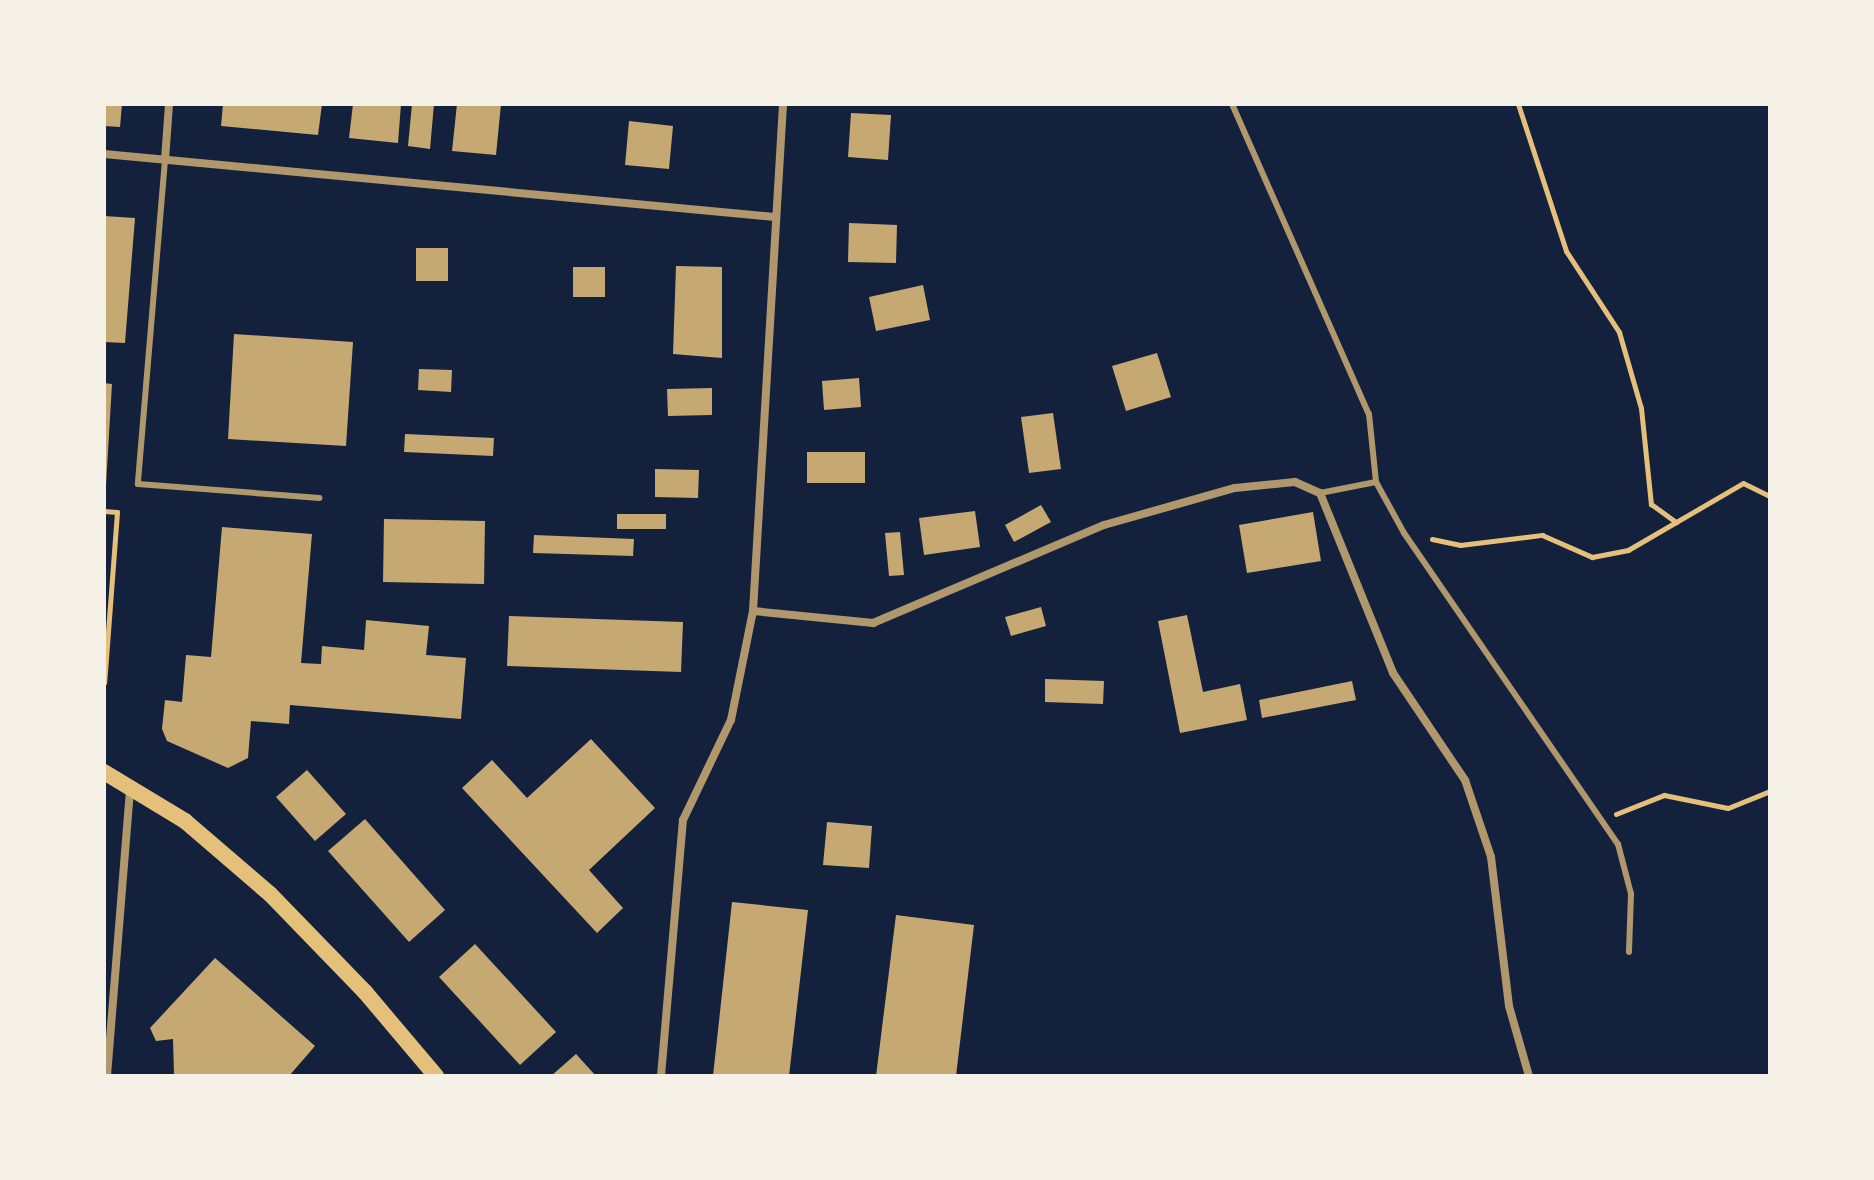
<!DOCTYPE html>
<style>
body{margin:0}
#map{position:relative;width:1874px;height:1180px;overflow:hidden;background:#14213d;font-family:Arial,sans-serif}
div>[style]{position:absolute}
.building>*{inset:0;background:#c6a872}
.path>*{height:5px;margin:-2.5px;padding:0 2.5px;transform-origin:2.5px;border-radius:2.5px;background:#e5c07b}
.service>*{height:6px;margin:-3px;padding:0 3px;transform-origin:3px;border-radius:3px;background:#b1986c}
.minor>*{height:8px;margin:-4px;padding:0 4px;transform-origin:4px;border-radius:4px;background:#b1986c}
.secondary>*{height:16px;margin:-8px;padding:0 8px;transform-origin:8px;border-radius:8px;background:#e5c07b}
span{translate:-50% -50%;white-space:nowrap;text-align:center;line-height:1.15;-webkit-text-stroke:8px #f6f1e7;paint-order:stroke}
.frame{position:absolute;inset:0;border:106px solid #f6f1e7;pointer-events:none}
</style>
<div id="map">
<div class="building">
<div style="clip-path:polygon(104px 104px,122px 104px,120px 127px,104px 126px)"></div>
<div style="clip-path:polygon(223px 104px,322px 104px,318px 135px,221px 126px)"></div>
<div style="clip-path:polygon(353px 104px,401px 104px,398px 143px,349px 138px)"></div>
<div style="clip-path:polygon(412px 104px,434px 104px,430px 149px,408px 146px)"></div>
<div style="clip-path:polygon(457px 104px,501px 104px,496px 155px,452px 151px)"></div>
<div style="clip-path:polygon(851px 113px,891px 115px,888px 160px,848px 157px)"></div>
<div style="clip-path:polygon(629px 121px,673px 126px,669px 169px,625px 165px)"></div>
<div style="clip-path:polygon(104px 216px,135px 218px,125px 343px,104px 342px)"></div>
<div style="clip-path:polygon(849px 223px,897px 225px,896px 263px,848px 262px)"></div>
<div style="clip-path:polygon(416px 248px,448px 248px,448px 281px,416px 281px)"></div>
<div style="clip-path:polygon(676px 266px,722px 267px,722px 358px,673px 354px)"></div>
<div style="clip-path:polygon(573px 267px,605px 267px,605px 297px,573px 297px)"></div>
<div style="clip-path:polygon(923px 285px,930px 320px,876px 331px,869px 297px)"></div>
<div style="clip-path:polygon(234px 334px,353px 342px,346px 446px,228px 439px)"></div>
<div style="clip-path:polygon(1157px 353px,1171px 397px,1126px 411px,1112px 366px)"></div>
<div style="clip-path:polygon(419px 369px,452px 370px,451px 392px,418px 390px)"></div>
<div style="clip-path:polygon(859px 378px,861px 407px,824px 410px,822px 381px)"></div>
<div style="clip-path:polygon(104px 383px,112px 384px,106px 485px,104px 485px)"></div>
<div style="clip-path:polygon(712px 388px,712px 415px,668px 416px,667px 389px)"></div>
<div style="clip-path:polygon(1053px 413px,1061px 469px,1029px 473px,1021px 417px)"></div>
<div style="clip-path:polygon(405px 434px,494px 438px,493px 456px,404px 452px)"></div>
<div style="clip-path:polygon(807px 452px,865px 452px,865px 483px,807px 483px)"></div>
<div style="clip-path:polygon(655px 469px,699px 470px,698px 498px,655px 497px)"></div>
<div style="clip-path:polygon(1041px 505px,1051px 522px,1014px 542px,1005px 525px)"></div>
<div style="clip-path:polygon(975px 511px,980px 547px,924px 555px,919px 518px)"></div>
<div style="clip-path:polygon(1313px 512px,1321px 561px,1247px 573px,1239px 525px)"></div>
<div style="clip-path:polygon(617px 514px,666px 514px,666px 529px,617px 529px)"></div>
<div style="clip-path:polygon(384px 519px,485px 521px,484px 584px,383px 582px)"></div>
<div style="clip-path:polygon(222px 527px,312px 534px,301px 663px,321px 664px,322px 646px,364px 650px,366px 620px,429px 626px,426px 655px,466px 658px,461px 719px,290px 705px,289px 724px,251px 721px,248px 758px,228px 768px,167px 741px,162px 729px,165px 700px,182px 702px,186px 655px,211px 657px)"></div>
<div style="clip-path:polygon(900px 532px,904px 575px,889px 576px,885px 533px)"></div>
<div style="clip-path:polygon(534px 535px,634px 539px,633px 556px,533px 553px)"></div>
<div style="clip-path:polygon(1041px 607px,1046px 626px,1011px 636px,1005px 617px)"></div>
<div style="clip-path:polygon(1187px 615px,1203px 692px,1240px 684px,1247px 720px,1180px 733px,1158px 621px)"></div>
<div style="clip-path:polygon(509px 616px,683px 622px,681px 672px,507px 666px)"></div>
<div style="clip-path:polygon(1045px 679px,1104px 681px,1103px 704px,1045px 702px)"></div>
<div style="clip-path:polygon(1352px 681px,1356px 700px,1262px 718px,1259px 700px)"></div>
<div style="clip-path:polygon(591px 739px,655px 808px,589px 870px,623px 908px,597px 933px,462px 788px,492px 760px,527px 798px)"></div>
<div style="clip-path:polygon(307px 770px,346px 814px,315px 841px,276px 797px)"></div>
<div style="clip-path:polygon(365px 819px,445px 910px,409px 942px,328px 851px)"></div>
<div style="clip-path:polygon(827px 822px,872px 826px,869px 868px,823px 865px)"></div>
<div style="clip-path:polygon(732px 902px,808px 910px,789px 1076px,713px 1076px)"></div>
<div style="clip-path:polygon(896px 915px,974px 925px,956px 1076px,876px 1076px)"></div>
<div style="clip-path:polygon(475px 944px,556px 1032px,520px 1065px,439px 977px)"></div>
<div style="clip-path:polygon(215px 958px,315px 1046px,289px 1076px,174px 1075px,173px 1039px,156px 1041px,150px 1028px)"></div>
<div style="clip-path:polygon(576px 1054px,596px 1076px,551px 1076px)"></div>
</div>
<div class="path">
<div style="left:1518px;top:104px;width:155px;rotate:71.9deg"></div>
<div style="left:1566px;top:251px;width:97px;rotate:56.8deg"></div>
<div style="left:1619px;top:332px;width:79px;rotate:73.9deg"></div>
<div style="left:1641px;top:408px;width:97px;rotate:84.1deg"></div>
<div style="left:1651px;top:504px;width:31px;rotate:36deg"></div>
<div style="left:104px;top:511px;width:13px;rotate:4deg"></div>
<div style="left:117px;top:512px;width:171px;rotate:94.3deg"></div>
<div style="left:1432px;top:539px;width:29px;rotate:12deg"></div>
<div style="left:1460px;top:545px;width:83px;rotate:-7deg"></div>
<div style="left:1542px;top:535px;width:55px;rotate:23.7deg"></div>
<div style="left:1592px;top:557px;width:37px;rotate:-11deg"></div>
<div style="left:1628px;top:550px;width:133px;rotate:-30.2deg"></div>
<div style="left:1743px;top:483px;width:30px;rotate:26deg"></div>
<div style="left:1616px;top:814px;width:52px;rotate:-21.6deg"></div>
<div style="left:1664px;top:795px;width:65px;rotate:11.5deg"></div>
<div style="left:1728px;top:808px;width:45px;rotate:-22deg"></div>
</div>
<div class="service">
<div style="left:1232px;top:104px;width:339px;rotate:66.2deg"></div>
<div style="left:1369px;top:414px;width:68px;rotate:84.1deg"></div>
<div style="left:1376px;top:482px;width:58px;rotate:61.2deg"></div>
<div style="left:1404px;top:533px;width:378px;rotate:55.5deg"></div>
<div style="left:1618px;top:844px;width:52px;rotate:75.4deg"></div>
<div style="left:1631px;top:894px;width:58px;rotate:92deg"></div>
<div style="left:165px;top:160px;width:325px;rotate:94.8deg"></div>
<div style="left:138px;top:484px;width:182px;rotate:4.4deg"></div>
<div style="left:1320px;top:493px;width:57px;rotate:-11.1deg"></div>
</div>
<div class="minor">
<div style="left:104px;top:154px;width:674px;rotate:5.36deg"></div>
<div style="left:165px;top:160px;width:56px;rotate:-85.9deg"></div>
<div style="left:753px;top:611px;width:121px;rotate:5.7deg"></div>
<div style="left:873px;top:623px;width:251px;rotate:-23deg"></div>
<div style="left:1104px;top:525px;width:136px;rotate:-15.8deg"></div>
<div style="left:1235px;top:488px;width:60px;rotate:-5.7deg"></div>
<div style="left:1295px;top:482px;width:27px;rotate:24deg"></div>
<div style="left:1320px;top:493px;width:194px;rotate:67.9deg"></div>
<div style="left:1393px;top:673px;width:129px;rotate:56.1deg"></div>
<div style="left:1465px;top:780px;width:81px;rotate:71.3deg"></div>
<div style="left:1491px;top:857px;width:150px;rotate:83.1deg"></div>
<div style="left:1509px;top:1006px;width:73px;rotate:74.1deg"></div>
<div style="left:107px;top:1076px;width:290px;rotate:-85.4deg"></div>
<div style="left:661px;top:1076px;width:257px;rotate:-85.1deg"></div>
<div style="left:683px;top:820px;width:111px;rotate:-64.4deg"></div>
<div style="left:731px;top:720px;width:111px;rotate:-78.6deg"></div>
<div style="left:753px;top:611px;width:508px;rotate:-86.61deg"></div>
</div>
<div class="secondary">
<div style="left:104px;top:772px;width:95px;rotate:31.2deg"></div>
<div style="left:185px;top:821px;width:112px;rotate:40.7deg"></div>
<div style="left:270px;top:894px;width:136px;rotate:45.9deg"></div>
<div style="left:365px;top:992px;width:110px;rotate:49.8deg"></div>
</div>
<div class="frame"></div>
</div>
